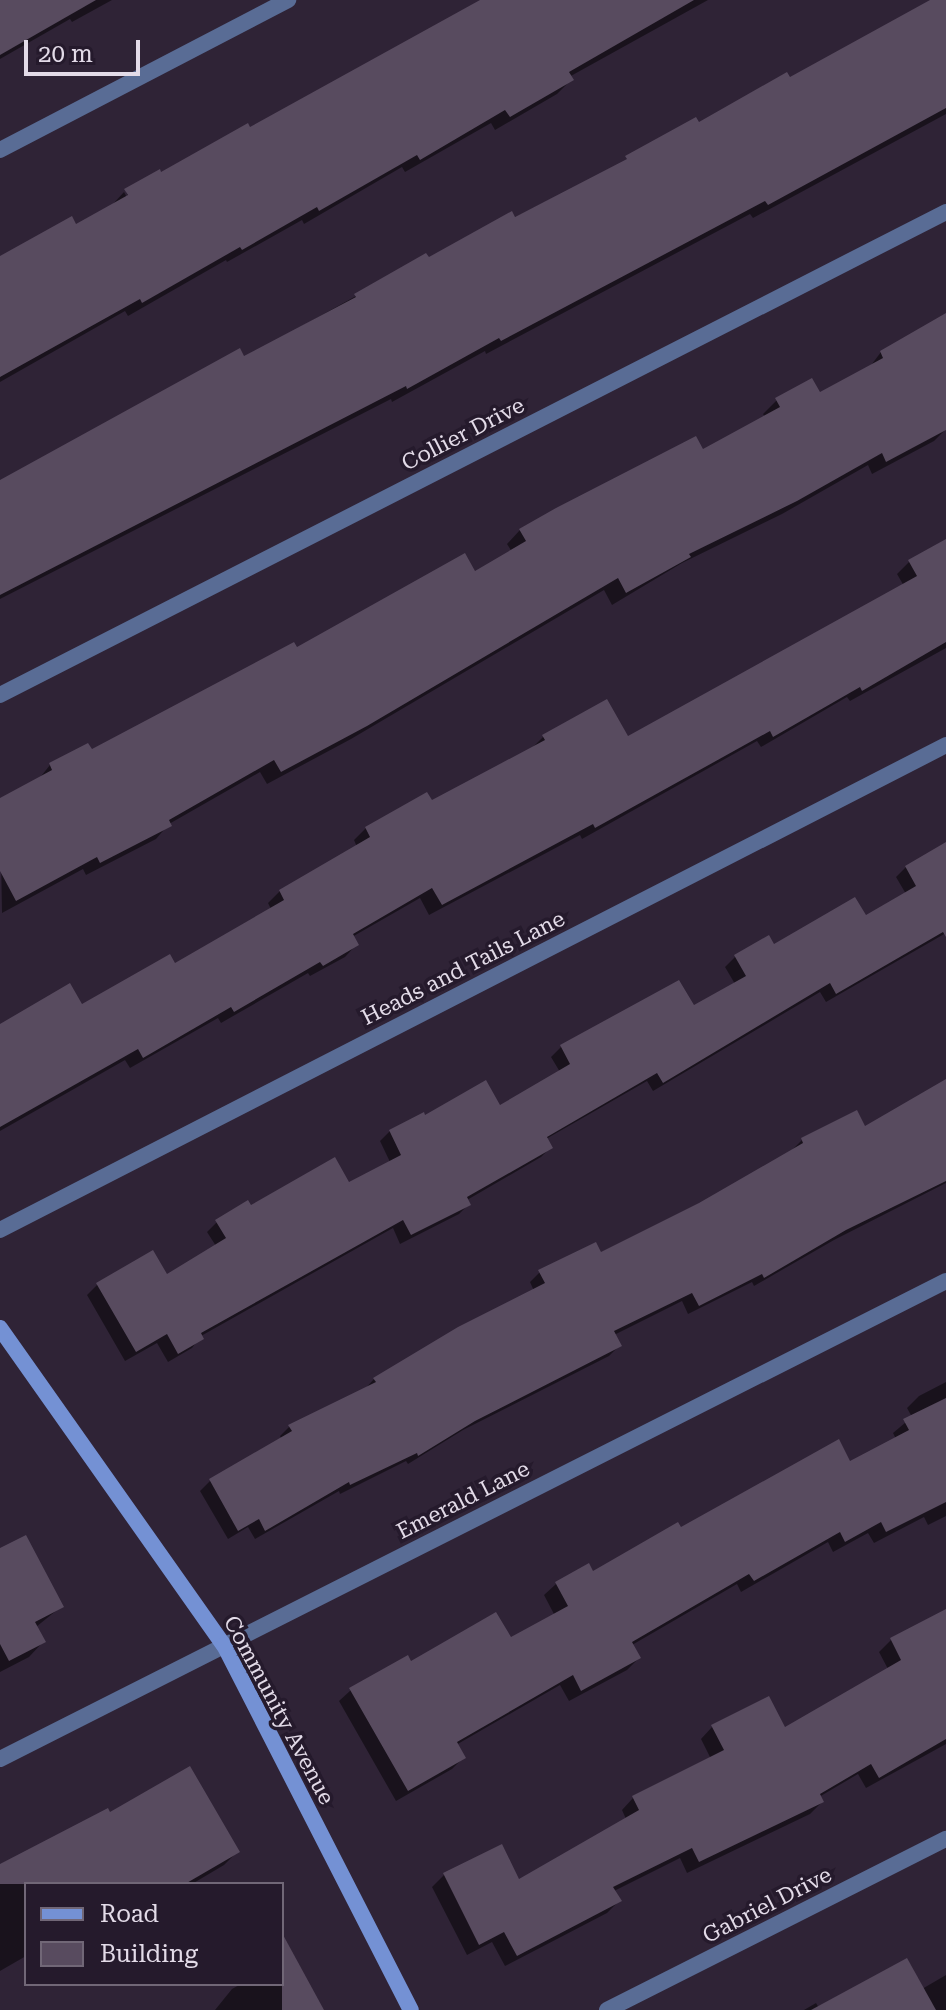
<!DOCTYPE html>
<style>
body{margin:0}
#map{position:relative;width:946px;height:2010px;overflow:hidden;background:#2f2336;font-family:"Roboto Serif",serif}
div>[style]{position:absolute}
.shadow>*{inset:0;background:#0007}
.building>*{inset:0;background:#584b5f}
.street>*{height:16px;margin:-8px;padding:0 8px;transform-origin:8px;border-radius:8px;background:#596c95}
.secondary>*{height:16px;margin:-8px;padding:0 8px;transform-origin:8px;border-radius:8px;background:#7491d4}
span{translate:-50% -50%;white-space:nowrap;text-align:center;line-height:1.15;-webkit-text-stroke:7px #251a2c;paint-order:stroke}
.street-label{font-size:22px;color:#e3dbe8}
.legend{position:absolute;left:24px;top:1882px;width:260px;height:104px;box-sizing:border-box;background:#251a2c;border:2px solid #716777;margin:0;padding:10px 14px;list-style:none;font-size:24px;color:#e3dbe8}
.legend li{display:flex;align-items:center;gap:16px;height:40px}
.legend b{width:40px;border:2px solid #716777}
.scale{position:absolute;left:24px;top:40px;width:116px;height:36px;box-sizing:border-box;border:4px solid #e3dbe8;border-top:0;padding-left:10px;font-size:24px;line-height:28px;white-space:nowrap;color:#e3dbe8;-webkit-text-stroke:6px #251a2c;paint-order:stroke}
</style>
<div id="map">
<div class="shadow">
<div style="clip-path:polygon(0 0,112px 0,72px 22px,70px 19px,0 59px)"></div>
<div style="clip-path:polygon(483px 0,708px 0,569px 77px,571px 80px,557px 94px,495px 130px,491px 123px,405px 172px,402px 167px,304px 224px,302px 220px,227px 262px,226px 260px,128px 316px,125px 311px,0 382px,0 257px,76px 227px,112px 205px,124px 192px,131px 205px,126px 191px,249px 129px)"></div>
<div style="clip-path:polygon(937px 0,946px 0,946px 114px,753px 218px,750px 214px,486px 354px,485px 351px,392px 402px,391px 399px,0 599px,0 482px,243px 359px,356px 296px,618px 166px,695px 120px,698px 124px,789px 80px)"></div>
<div style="clip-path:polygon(946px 315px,946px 429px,934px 441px,872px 474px,868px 465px,782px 514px,682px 563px,612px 605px,604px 590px,351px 739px,267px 784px,260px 772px,169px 824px,156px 839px,86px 875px,83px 869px,2px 913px,0 800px,38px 780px,50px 765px,91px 752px,296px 650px,474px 574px,512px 552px,507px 544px,520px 530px,702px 452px,765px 417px,763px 414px,777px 400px,819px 394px,869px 368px,881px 352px)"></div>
<div style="clip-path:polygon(946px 541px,946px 648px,850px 701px,847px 697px,761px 747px,757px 741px,582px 839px,580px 835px,429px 915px,420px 898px,352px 937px,357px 944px,345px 957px,310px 976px,308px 973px,221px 1023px,218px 1018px,130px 1068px,125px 1060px,0 1131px,0 1027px,81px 1007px,175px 965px,271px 909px,268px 903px,280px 891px,357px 847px,354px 840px,366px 828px,431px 803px,531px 749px,543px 737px,627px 739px,904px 586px,897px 574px,909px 562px)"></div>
<div style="clip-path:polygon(946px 853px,946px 933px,826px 1002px,820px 992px,653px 1091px,647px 1081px,546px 1139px,551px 1147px,541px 1157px,467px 1200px,469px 1204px,459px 1214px,400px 1244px,393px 1228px,201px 1336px,192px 1348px,168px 1362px,157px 1343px,125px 1361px,87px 1295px,97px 1285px,153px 1253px,166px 1276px,216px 1246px,207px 1232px,217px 1222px,251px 1208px,348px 1184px,390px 1162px,380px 1141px,390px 1131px,424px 1117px,499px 1107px,560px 1072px,551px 1057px,561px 1047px,678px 983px,693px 1008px,735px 984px,725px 967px,735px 957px,768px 938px,773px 947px,865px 918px,906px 894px,896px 877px,906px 867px)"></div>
<div style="clip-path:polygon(946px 1081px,946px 1183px,834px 1240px,754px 1286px,752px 1282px,688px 1314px,682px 1301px,614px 1335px,619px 1346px,609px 1356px,463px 1430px,408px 1464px,406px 1461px,340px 1494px,339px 1491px,255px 1539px,248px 1527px,228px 1539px,200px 1491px,210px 1481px,282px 1440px,280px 1436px,290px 1426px,364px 1390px,374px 1379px,534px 1291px,530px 1282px,540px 1272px,600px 1255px,700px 1205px,792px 1150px,802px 1140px,856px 1113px,864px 1129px)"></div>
<div style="clip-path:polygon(946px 1382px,946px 1516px,928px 1525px,924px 1517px,874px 1543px,868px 1533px,833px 1552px,828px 1542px,741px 1592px,737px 1584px,632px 1645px,639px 1658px,627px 1670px,569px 1701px,560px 1685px,456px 1745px,463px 1758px,452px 1769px,396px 1801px,339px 1701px,351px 1690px,410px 1664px,510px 1640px,555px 1616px,544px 1595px,556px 1584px,592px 1574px,681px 1529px,849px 1464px,896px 1439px,893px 1433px,912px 1417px,907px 1408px,919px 1396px)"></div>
<div style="clip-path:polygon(0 1551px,62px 1606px,36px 1627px,43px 1642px,29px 1657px,0 1672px)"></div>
<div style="clip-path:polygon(946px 1612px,946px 1744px,866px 1788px,858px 1774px,819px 1797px,822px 1802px,810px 1814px,687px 1873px,680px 1858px,614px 1891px,619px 1901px,607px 1913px,505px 1966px,492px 1942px,467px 1955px,432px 1887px,444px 1875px,501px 1846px,518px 1881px,626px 1819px,622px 1810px,633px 1798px,711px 1759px,701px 1739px,712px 1727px,784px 1729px,888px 1669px,879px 1652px,891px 1640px)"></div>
<div style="clip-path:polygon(110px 1814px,237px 1852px,224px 1865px,192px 1884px,26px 1884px,26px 1956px,0 1971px,0 1867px)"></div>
<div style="clip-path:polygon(282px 1962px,321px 2010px,215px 2010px,232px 1989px,241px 1984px,282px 1984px)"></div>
<div style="clip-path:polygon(946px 1975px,946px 2010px,804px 2010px,816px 2003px,819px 2008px,922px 1989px)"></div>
</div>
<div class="building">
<div style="clip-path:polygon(0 0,96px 0,0 55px)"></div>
<div style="clip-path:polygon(480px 0,694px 0,569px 72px,574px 80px,510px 117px,505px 110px,420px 160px,417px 155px,319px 211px,317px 207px,242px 250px,240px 247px,142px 303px,140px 299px,0 377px,0 256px,72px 216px,76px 224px,128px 195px,124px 189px,160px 169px,161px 172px,248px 123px,250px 127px)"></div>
<div style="clip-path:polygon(930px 0,946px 0,946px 108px,768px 205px,765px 201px,501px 341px,499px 338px,407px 389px,406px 386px,0 595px,0 480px,240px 348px,244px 356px,356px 297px,354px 294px,426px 253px,429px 257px,512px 211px,515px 217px,627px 159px,625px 156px,696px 117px,699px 122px,787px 72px,790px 77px)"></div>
<div style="clip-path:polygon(946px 313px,946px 430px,886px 462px,882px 453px,797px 501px,689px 554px,691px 557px,626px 593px,618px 578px,367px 726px,281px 772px,274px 760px,169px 820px,172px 826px,100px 863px,97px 857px,16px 901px,0 871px,0 798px,52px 770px,49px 763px,88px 743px,92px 749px,294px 642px,297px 647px,465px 553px,475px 571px,526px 541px,519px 529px,556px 508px,696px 436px,703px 449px,780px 407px,775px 398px,812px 378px,820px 392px,883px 358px,880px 351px)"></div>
<div style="clip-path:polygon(946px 539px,946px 642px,862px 691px,860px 687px,773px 737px,770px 731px,595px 828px,593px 824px,442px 905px,432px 888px,353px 934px,359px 945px,323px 966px,320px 962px,234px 1012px,231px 1007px,143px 1058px,138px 1049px,0 1127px,0 1024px,70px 983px,82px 1004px,170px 954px,175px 963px,284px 900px,279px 890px,370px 837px,365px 827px,427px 792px,432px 800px,545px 740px,542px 735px,607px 699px,628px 736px,917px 576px,908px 560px)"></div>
<div style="clip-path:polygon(946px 842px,946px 937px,943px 932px,836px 994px,830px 983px,663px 1083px,657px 1073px,547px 1137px,553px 1148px,467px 1197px,471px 1205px,411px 1235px,403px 1220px,201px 1333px,204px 1339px,178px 1354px,167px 1334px,136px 1352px,96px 1283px,153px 1250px,167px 1274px,226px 1238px,215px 1220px,248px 1200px,251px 1205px,335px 1157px,349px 1182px,401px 1155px,389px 1130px,424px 1112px,425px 1115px,486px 1080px,500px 1105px,570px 1064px,560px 1045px,679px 980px,694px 1005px,746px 976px,734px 955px,769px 935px,774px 944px,855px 897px,866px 915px,916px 886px,905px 866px)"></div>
<div style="clip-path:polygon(946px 1079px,946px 1181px,846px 1230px,764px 1278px,762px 1274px,699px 1306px,692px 1293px,614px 1331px,622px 1346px,475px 1421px,418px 1456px,417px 1453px,350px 1485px,349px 1482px,265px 1531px,259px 1519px,238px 1531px,209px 1479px,292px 1431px,288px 1425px,376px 1382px,373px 1378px,458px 1327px,545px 1283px,538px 1270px,596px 1242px,601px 1252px,699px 1203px,803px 1143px,801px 1138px,857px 1110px,865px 1126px)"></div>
<div style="clip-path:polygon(946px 1398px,946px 1502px,886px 1532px,881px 1522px,845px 1542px,840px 1532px,754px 1581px,749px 1574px,632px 1642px,641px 1658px,581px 1691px,573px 1675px,457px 1742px,466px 1758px,408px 1791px,349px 1688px,408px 1655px,411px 1661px,496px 1612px,511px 1637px,568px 1606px,555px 1582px,589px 1563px,593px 1571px,678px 1522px,681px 1527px,839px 1439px,850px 1461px,909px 1430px,903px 1419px)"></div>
<div style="clip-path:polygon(26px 1535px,64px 1607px,35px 1622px,46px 1642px,9px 1661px,0 1644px,0 1548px)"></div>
<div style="clip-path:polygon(946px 1609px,946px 1739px,879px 1778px,871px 1764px,820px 1794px,824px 1802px,699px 1862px,692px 1848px,613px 1887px,622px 1901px,517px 1956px,504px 1932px,479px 1945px,443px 1873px,502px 1844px,519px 1879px,639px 1810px,632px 1796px,724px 1750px,711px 1725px,769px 1696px,785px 1727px,901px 1660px,890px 1638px)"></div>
<div style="clip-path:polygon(190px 1766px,240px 1852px,185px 1884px,0 1884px,0 1864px,108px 1808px,110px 1812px)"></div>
<div style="clip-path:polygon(282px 1933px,324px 2010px,282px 2010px)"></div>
<div style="clip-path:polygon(907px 1958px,936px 2010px,811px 2010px)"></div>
</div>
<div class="street">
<div style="left:0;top:150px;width:325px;rotate:-27.5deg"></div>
<div style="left:0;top:695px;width:1062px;rotate:-27.05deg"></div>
<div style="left:0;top:1230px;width:1063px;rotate:-27.14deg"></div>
<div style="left:0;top:1759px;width:1060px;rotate:-26.81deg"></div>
<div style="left:607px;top:2010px;width:380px;rotate:-26.8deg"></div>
</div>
<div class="secondary">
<div style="left:0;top:1328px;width:388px;rotate:54.8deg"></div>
<div style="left:224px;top:1645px;width:410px;rotate:62.9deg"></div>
</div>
<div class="street-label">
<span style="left:463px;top:434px;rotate:-27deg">Collier Drive</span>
<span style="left:463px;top:968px;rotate:-27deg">Heads and Tails Lane</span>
<span style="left:463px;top:1500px;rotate:-27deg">Emerald Lane</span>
<span style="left:279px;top:1710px;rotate:62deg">Community Avenue</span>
<span style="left:767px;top:1905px;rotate:-27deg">Gabriel Drive</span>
</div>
<ul class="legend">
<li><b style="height:10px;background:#7491d4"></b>Road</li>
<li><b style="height:22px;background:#584b5f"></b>Building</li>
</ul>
<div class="scale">20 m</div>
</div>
